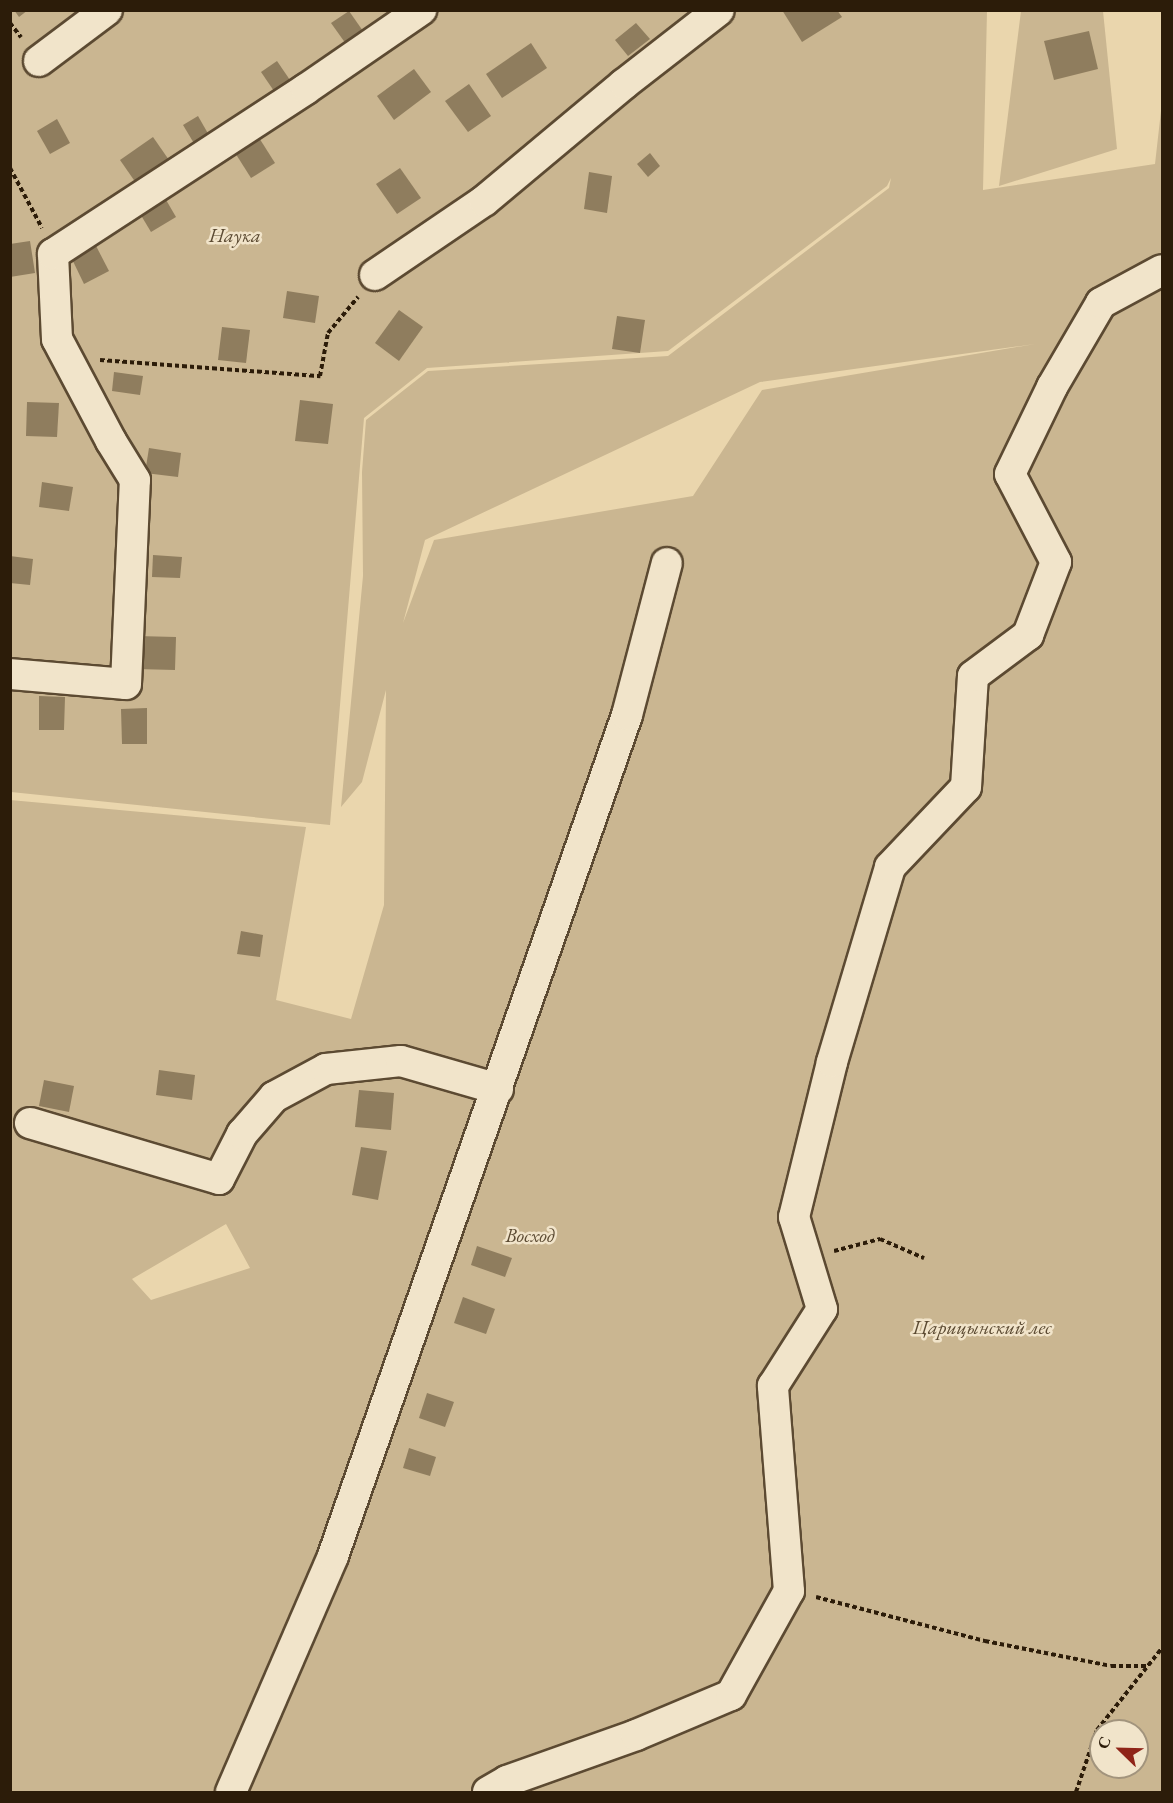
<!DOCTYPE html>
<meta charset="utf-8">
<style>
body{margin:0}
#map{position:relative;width:1173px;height:1803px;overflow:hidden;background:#ead6ad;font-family:"EB Garamond",serif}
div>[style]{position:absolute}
.green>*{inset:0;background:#cab691}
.building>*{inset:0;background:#8f7d5e}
.path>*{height:4px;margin-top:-2px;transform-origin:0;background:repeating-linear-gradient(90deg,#2c1c09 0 4.5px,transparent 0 7.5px)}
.roads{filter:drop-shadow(2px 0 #5c4a32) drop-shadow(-2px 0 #5c4a32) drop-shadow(0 2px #5c4a32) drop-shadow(0 -2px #5c4a32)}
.minor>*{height:30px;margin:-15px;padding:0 15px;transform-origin:15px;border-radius:15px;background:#f1e4ca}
span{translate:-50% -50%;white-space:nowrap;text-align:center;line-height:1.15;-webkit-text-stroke:5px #f1e4ca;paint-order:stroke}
.park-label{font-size:20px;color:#5b4a32;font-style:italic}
.frame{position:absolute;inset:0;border:12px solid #2c1c09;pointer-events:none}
.north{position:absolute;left:1089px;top:1719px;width:60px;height:60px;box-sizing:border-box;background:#f1e4ca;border:2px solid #a2947d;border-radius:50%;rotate:293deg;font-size:16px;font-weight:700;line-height:24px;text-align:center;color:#2c1c09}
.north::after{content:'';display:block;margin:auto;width:21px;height:27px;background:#8f2418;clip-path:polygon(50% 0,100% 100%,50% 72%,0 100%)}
</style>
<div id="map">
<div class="green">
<div style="clip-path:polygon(evenodd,11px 11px,987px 11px,983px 190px,1155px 164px,1162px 102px,1162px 1792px,11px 1792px,10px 800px,306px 827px,276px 1000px,351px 1019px,384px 905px,386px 690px,362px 782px,341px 807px,363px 576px,362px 472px,366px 420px,428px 371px,668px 356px,889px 188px,891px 178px,887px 186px,668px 351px,427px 368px,364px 418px,330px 825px,11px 792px,11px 11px,1035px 344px,762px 390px,693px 496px,434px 540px,403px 623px,425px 540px,760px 382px,1035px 344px,11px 11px,226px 1224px,250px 1268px,151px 1300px,132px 1279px,226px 1224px,11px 11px,1101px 1731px,1137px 1731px,1137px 1767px,1101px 1767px,1101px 1731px)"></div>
<div style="clip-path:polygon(1021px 11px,1103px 11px,1117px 149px,999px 186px)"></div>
</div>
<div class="building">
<div style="clip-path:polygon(14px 10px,28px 10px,19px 17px)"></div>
<div style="clip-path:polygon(782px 10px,837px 10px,842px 17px,802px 42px)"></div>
<div style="clip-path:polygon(349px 11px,363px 31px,346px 44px,331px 23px)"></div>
<div style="clip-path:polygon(636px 23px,650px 39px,628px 56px,615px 40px)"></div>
<div style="clip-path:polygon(1089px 31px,1098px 69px,1054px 80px,1044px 41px)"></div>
<div style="clip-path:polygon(531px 43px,547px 68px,502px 98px,486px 74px)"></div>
<div style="clip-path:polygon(277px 61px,292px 83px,276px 94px,261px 72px)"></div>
<div style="clip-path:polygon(414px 69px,431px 92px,394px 120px,377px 96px)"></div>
<div style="clip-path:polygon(469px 84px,491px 116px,468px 132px,445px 101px)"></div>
<div style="clip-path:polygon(198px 116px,210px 137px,195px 145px,183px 125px)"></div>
<div style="clip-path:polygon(57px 119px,70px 143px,50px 154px,37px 131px)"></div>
<div style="clip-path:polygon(256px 133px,275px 163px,251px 178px,232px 148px)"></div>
<div style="clip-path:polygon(153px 137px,169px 160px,136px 183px,120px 160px)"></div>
<div style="clip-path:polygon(650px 153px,660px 166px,648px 177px,637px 164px)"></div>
<div style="clip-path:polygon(400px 168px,421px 198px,397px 214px,376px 184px)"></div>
<div style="clip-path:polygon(589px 172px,612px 176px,607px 213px,584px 209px)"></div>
<div style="clip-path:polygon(162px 193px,176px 217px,151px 232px,136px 207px)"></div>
<div style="clip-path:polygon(30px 241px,35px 273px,10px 277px,10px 244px)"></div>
<div style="clip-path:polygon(94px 242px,109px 271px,84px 284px,70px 255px)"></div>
<div style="clip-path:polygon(287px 291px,319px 296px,315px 323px,283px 318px)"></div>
<div style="clip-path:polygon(399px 310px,423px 327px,399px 361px,375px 343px)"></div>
<div style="clip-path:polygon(617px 316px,645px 320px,640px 353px,612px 349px)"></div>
<div style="clip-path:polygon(222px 327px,250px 330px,246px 363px,218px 360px)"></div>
<div style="clip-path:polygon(114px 372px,143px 376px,140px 395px,112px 391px)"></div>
<div style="clip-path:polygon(300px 400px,333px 404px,328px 444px,295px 441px)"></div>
<div style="clip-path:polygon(27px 402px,59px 403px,57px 437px,26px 436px)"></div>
<div style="clip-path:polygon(149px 448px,181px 453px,178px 477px,145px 473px)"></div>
<div style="clip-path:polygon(42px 482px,73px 487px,69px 511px,39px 507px)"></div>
<div style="clip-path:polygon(153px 555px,182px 557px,180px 578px,152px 577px)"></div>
<div style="clip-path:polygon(10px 556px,33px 559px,30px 585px,10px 583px)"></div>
<div style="clip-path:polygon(137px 636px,176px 637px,175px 670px,136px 669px)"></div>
<div style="clip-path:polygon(39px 696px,65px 697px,64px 730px,39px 730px)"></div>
<div style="clip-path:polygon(147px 708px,147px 744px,122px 744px,121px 709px)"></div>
<div style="clip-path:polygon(241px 931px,263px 935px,260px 957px,237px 954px)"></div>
<div style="clip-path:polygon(159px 1070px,195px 1075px,192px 1100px,156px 1095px)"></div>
<div style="clip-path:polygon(44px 1080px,74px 1086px,69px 1112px,39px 1106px)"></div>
<div style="clip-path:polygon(359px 1090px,394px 1093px,391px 1130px,355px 1127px)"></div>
<div style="clip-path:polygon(361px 1147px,387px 1151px,378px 1200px,352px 1195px)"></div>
<div style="clip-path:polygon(477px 1246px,512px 1258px,505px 1277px,471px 1265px)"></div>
<div style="clip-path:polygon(463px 1297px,495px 1309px,486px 1334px,454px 1323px)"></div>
<div style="clip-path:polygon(427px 1393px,454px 1402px,445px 1427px,419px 1418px)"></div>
<div style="clip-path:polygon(409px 1448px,436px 1457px,430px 1476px,403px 1468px)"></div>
</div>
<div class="path">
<div style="left:10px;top:23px;width:18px;rotate:52deg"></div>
<div style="left:10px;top:168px;width:68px;rotate:61.9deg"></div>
<div style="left:100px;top:360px;width:221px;rotate:4.2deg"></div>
<div style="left:320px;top:376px;width:44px;rotate:-79.5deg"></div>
<div style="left:328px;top:333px;width:47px;rotate:-50.2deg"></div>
<div style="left:834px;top:1251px;width:48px;rotate:-14.6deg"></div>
<div style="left:880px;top:1239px;width:48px;rotate:23.4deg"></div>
<div style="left:816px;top:1597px;width:175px;rotate:14.6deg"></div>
<div style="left:985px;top:1641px;width:128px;rotate:11.2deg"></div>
<div style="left:1111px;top:1666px;width:38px"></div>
<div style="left:1076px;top:1792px;width:65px;rotate:-71.3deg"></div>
<div style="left:1097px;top:1730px;width:105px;rotate:-51.6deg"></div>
</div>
<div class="roads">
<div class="minor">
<div style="left:39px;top:61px;width:85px;rotate:-36.9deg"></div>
<div style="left:375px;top:275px;width:132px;rotate:-34.2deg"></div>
<div style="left:484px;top:201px;width:182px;rotate:-39.9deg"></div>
<div style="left:624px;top:84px;width:120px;rotate:-37.9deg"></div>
<div style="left:10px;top:674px;width:116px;rotate:4.9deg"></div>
<div style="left:126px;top:684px;width:204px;rotate:-87.5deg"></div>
<div style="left:135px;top:480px;width:46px;rotate:-121.6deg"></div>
<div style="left:111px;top:441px;width:115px;rotate:-117.9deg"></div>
<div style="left:57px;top:339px;width:85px;rotate:-92.7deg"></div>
<div style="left:53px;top:254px;width:302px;rotate:-33.1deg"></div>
<div style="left:306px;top:89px;width:140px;rotate:-34.5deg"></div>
<div style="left:30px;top:1123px;width:197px;rotate:16.5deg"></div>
<div style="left:219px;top:1179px;width:51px;rotate:-62.9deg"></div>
<div style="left:242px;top:1134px;width:49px;rotate:-49.1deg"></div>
<div style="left:274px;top:1097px;width:59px;rotate:-28.3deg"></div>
<div style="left:326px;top:1069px;width:75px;rotate:-6.1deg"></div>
<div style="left:401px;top:1061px;width:101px;rotate:16.1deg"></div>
<div style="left:231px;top:1792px;width:257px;rotate:-66.6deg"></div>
<div style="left:333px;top:1556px;width:891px;rotate:-70.73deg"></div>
<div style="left:627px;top:715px;width:157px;rotate:-75.3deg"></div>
<div style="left:488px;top:1792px;width:22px;rotate:-30deg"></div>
<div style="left:507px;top:1781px;width:137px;rotate:-19.6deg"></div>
<div style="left:636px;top:1735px;width:103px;rotate:-22.8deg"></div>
<div style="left:731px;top:1695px;width:119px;rotate:-60.9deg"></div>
<div style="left:789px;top:1591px;width:206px;rotate:-94.5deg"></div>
<div style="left:773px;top:1386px;width:91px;rotate:-57.5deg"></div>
<div style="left:822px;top:1309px;width:96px;rotate:-106.9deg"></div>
<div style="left:794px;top:1217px;width:160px;rotate:-76.2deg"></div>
<div style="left:832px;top:1062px;width:203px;rotate:-73.4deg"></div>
<div style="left:890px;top:867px;width:110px;rotate:-46.5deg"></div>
<div style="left:966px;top:787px;width:111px;rotate:-86.4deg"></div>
<div style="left:973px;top:676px;width:69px;rotate:-36.7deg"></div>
<div style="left:1028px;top:635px;width:78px;rotate:-69deg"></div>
<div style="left:1056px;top:562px;width:99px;rotate:-117.6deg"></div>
<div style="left:1010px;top:474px;width:97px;rotate:-64.2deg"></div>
<div style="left:1052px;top:387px;width:97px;rotate:-59.7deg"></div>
<div style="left:1101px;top:303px;width:69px;rotate:-28.4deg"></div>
</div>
</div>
<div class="park-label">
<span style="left:235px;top:235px">Наука</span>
<span style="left:530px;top:1235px">Восход</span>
<span style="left:982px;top:1327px">Царицынский лес</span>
</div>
<div class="frame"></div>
<div class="north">С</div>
</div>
